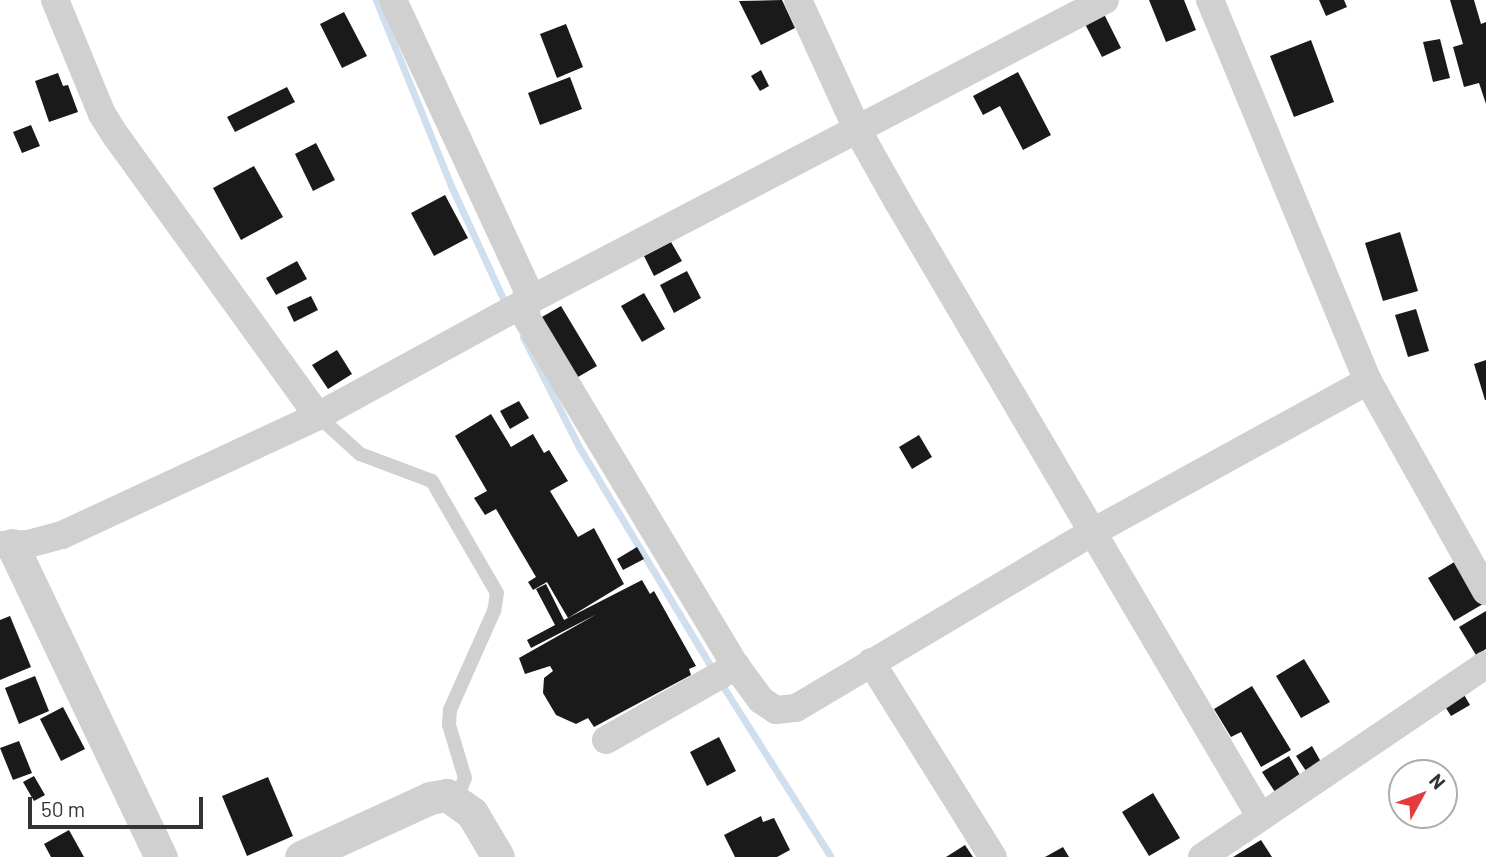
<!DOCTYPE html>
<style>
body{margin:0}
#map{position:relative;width:1486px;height:857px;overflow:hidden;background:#fff;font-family:Barlow,sans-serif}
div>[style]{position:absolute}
.stream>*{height:7px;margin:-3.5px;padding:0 3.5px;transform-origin:3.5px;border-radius:3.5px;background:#cfdfed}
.building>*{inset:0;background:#1a1a1a}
.service>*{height:14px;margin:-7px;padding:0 7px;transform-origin:7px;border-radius:7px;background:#d0d0d0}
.minor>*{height:28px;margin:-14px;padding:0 14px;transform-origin:14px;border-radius:14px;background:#d0d0d0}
.tertiary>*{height:33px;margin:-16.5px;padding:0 16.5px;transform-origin:16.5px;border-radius:16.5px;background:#d0d0d0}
span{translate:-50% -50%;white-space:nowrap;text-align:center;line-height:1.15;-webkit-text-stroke:7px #fff;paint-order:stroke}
.north{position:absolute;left:1388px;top:759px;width:70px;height:70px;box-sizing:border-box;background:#fff;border:2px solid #adadad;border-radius:50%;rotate:49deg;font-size:19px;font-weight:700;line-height:28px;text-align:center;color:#333}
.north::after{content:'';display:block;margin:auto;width:24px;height:32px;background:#e23d3c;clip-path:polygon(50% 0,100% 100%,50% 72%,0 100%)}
.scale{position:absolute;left:28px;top:797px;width:175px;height:32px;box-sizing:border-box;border:4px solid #333;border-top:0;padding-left:9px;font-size:21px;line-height:24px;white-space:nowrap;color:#333;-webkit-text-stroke:5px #fff;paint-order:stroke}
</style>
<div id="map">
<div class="stream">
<div style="left:376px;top:0;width:203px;rotate:68deg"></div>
<div style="left:452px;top:188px;width:129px;rotate:65.2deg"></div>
<div style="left:523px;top:337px;width:123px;rotate:63deg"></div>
<div style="left:579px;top:447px;width:260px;rotate:59deg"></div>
<div style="left:719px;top:680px;width:209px;rotate:57.7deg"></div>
</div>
<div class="building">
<div style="clip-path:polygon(782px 0,795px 28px,761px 45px,739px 1px)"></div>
<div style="clip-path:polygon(1149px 0,1184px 0,1196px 30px,1166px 42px)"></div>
<div style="clip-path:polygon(1319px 0,1344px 0,1347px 7px,1326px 16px)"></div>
<div style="clip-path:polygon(1450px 0,1474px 0,1481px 24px,1486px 22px,1486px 104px,1479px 83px,1464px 87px,1453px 47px,1463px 44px)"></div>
<div style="clip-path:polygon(344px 12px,367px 56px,342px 68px,320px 24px)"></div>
<div style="clip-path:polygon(1104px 14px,1121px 48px,1102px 57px,1085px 24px)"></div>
<div style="clip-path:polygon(566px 24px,583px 67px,557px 78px,540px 34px)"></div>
<div style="clip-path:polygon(1440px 39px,1450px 78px,1433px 82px,1423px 42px)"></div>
<div style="clip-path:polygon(1311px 40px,1334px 102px,1294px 117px,1270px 56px)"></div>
<div style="clip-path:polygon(761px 70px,769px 86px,760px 91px,751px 76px)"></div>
<div style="clip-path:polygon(1018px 72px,1051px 135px,1023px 150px,1000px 106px,983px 115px,973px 96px)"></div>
<div style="clip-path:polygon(58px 73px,63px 86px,68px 85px,78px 112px,49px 122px,35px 81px)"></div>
<div style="clip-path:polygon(570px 77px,582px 109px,540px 125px,528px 93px)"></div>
<div style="clip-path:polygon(287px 87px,295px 102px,235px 132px,227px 117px)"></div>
<div style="clip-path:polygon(31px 125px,40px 146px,22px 153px,13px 132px)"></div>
<div style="clip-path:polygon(316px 143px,335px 180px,313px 191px,295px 154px)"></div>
<div style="clip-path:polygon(254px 166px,283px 217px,241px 240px,213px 188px)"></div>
<div style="clip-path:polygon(445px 195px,468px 238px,434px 256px,411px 213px)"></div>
<div style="clip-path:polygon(1400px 232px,1418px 291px,1383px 301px,1365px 243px)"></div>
<div style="clip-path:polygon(671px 242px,682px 261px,654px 276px,644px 256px)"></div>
<div style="clip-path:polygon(297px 261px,307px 279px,276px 295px,266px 278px)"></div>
<div style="clip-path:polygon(687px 271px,701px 298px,674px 313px,660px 285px)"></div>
<div style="clip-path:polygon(644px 293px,665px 329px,642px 342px,621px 306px)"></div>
<div style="clip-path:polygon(311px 296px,318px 310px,294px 322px,287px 307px)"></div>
<div style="clip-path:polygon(561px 306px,597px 366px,571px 381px,535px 321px)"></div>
<div style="clip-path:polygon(1416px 309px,1429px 351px,1408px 357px,1395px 315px)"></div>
<div style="clip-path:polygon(337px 350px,352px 374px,328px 389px,312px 365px)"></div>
<div style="clip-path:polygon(1486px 360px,1486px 400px,1485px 400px,1474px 364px)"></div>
<div style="clip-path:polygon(519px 401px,529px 418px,510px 429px,500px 411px)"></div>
<div style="clip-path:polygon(491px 414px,511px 447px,533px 434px,544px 453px,549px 450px,568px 481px,550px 491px,578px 537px,594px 528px,624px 584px,568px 618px,547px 582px,533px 590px,528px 582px,536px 577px,496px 509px,485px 515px,474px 498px,487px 491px,455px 436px)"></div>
<div style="clip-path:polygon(919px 435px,932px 457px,912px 469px,899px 447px)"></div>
<div style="clip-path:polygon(637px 547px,644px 559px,623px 570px,617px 559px)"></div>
<div style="clip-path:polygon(1456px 561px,1483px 604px,1454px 621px,1428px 578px)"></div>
<div style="clip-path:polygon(642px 580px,650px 594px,654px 591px,696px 666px,689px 669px,691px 675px,594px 727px,588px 718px,576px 724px,556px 715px,543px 693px,544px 678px,553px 671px,550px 666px,525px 674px,519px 658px,597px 614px,531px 648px,527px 640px,555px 625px,536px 589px,546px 584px,564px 620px)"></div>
<div style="clip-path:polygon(1486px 611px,1486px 649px,1476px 655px,1459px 627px)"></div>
<div style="clip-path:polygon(10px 616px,31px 667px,0 680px,0 620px)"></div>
<div style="clip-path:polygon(1304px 659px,1330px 702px,1301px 718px,1276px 676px)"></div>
<div style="clip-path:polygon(35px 676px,49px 711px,19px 724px,5px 688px)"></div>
<div style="clip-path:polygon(1252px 686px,1291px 750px,1261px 767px,1241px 732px,1231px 737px,1214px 709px)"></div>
<div style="clip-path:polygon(1463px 693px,1470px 705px,1451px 716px,1444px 705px)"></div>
<div style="clip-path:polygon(63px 707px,85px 749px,61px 761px,40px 719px)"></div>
<div style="clip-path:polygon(719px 737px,736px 771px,707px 786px,690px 752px)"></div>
<div style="clip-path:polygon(19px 741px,32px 773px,13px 780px,0 748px)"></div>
<div style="clip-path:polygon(1312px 746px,1321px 762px,1306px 771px,1296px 756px)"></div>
<div style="clip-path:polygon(1289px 756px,1301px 777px,1275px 792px,1262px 772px)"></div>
<div style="clip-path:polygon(34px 776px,45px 795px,34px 801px,23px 782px)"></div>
<div style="clip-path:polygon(268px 777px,293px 836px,247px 856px,222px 796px)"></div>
<div style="clip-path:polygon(1153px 793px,1180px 838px,1149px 856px,1122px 812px)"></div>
<div style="clip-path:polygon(761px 816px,763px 822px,774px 818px,790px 850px,777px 857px,735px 857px,724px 835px)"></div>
<div style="clip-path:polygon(69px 830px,84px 857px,51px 857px,44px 844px)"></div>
<div style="clip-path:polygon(1261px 840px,1272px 857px,1233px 857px)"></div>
<div style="clip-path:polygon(965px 845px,973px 857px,946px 857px)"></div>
<div style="clip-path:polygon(1063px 847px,1069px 857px,1045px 857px)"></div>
</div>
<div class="service">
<div style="left:318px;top:416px;width:57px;rotate:42.1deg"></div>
<div style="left:360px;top:454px;width:77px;rotate:20.6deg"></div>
<div style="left:432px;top:481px;width:129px;rotate:59.9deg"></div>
<div style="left:497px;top:593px;width:18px;rotate:99deg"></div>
<div style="left:494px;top:611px;width:108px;rotate:114deg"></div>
<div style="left:450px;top:710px;width:15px;rotate:94deg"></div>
<div style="left:449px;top:725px;width:55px;rotate:73.2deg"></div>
<div style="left:465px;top:778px;width:22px;rotate:112deg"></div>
</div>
<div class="minor">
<div style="left:55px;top:0;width:123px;rotate:67.6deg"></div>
<div style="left:102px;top:114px;width:26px;rotate:58deg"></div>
<div style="left:116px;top:136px;width:345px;rotate:54.2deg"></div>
<div style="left:393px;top:0;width:319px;rotate:65.1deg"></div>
<div style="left:527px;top:289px;width:28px;rotate:92deg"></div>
<div style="left:526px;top:317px;width:407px;rotate:59deg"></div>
<div style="left:736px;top:666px;width:42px;rotate:53.7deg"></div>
<div style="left:761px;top:700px;width:18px;rotate:34deg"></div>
<div style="left:776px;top:710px;width:20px;rotate:-6deg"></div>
<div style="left:796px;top:708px;width:345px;rotate:-30.7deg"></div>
<div style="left:1093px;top:532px;width:314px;rotate:-28.8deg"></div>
<div style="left:798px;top:0;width:144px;rotate:65.4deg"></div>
<div style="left:858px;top:131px;width:81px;rotate:60.6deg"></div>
<div style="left:898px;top:202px;width:713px;rotate:59.48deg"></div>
<div style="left:1210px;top:0;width:412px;rotate:67.5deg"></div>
<div style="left:1368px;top:381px;width:241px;rotate:60.7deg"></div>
<div style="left:0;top:545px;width:28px;rotate:-2deg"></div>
<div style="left:28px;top:544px;width:35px;rotate:-15deg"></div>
<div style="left:62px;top:535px;width:282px;rotate:-24.9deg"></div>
<div style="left:318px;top:416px;width:237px;rotate:-28.7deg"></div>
<div style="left:526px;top:302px;width:653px;rotate:-27.55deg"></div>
<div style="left:871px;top:662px;width:230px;rotate:58deg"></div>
<div style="left:606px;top:740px;width:150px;rotate:-29.6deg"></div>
<div style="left:1202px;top:857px;width:343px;rotate:-34.1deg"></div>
</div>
<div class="tertiary">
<div style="left:12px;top:545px;width:346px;rotate:64.5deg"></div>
<div style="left:301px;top:857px;width:142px;rotate:-24.6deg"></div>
<div style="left:430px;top:798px;width:17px;rotate:-10deg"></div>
<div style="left:447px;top:795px;width:31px;rotate:36deg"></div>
<div style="left:472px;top:813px;width:51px;rotate:59.4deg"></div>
</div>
<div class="north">N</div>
<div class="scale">50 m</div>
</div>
